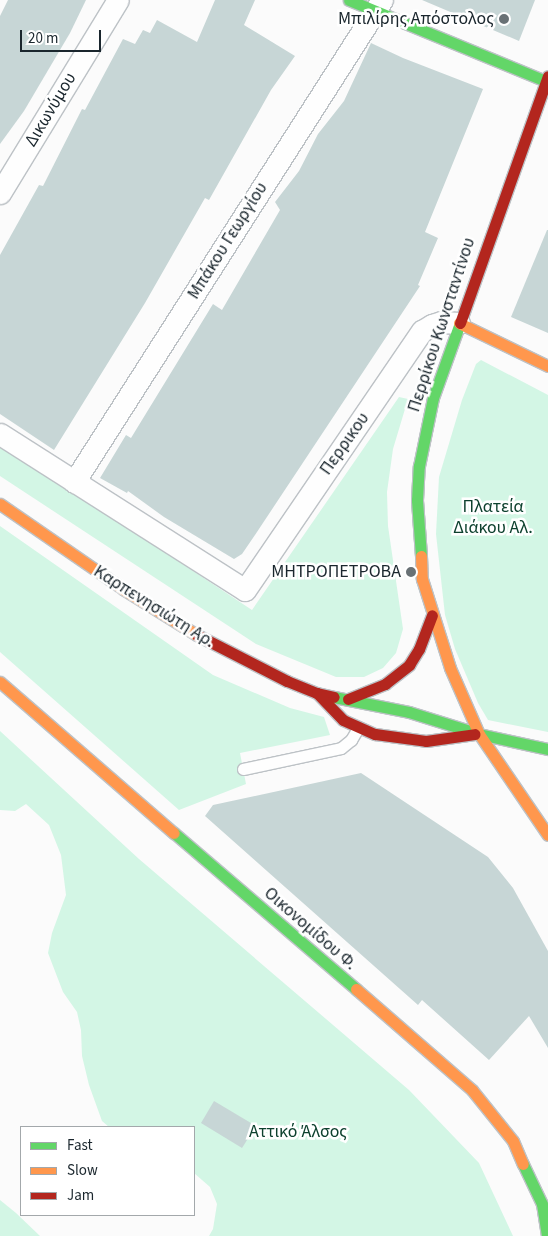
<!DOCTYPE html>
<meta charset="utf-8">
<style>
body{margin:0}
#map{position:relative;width:548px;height:1236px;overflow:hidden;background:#fbfbfb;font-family:"Source Sans 3",sans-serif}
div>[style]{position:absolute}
.green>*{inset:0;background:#d3f6e5}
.building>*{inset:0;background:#c7d6d6}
.roads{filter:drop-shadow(1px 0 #bdc2c6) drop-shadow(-1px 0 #bdc2c6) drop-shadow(0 1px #bdc2c6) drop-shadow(0 -1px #bdc2c6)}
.lane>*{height:11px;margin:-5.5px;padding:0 5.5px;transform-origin:5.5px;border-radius:5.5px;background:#fefefe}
.street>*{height:21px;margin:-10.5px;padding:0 10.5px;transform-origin:10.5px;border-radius:10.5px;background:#fefefe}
.fast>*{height:11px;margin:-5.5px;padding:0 5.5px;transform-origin:5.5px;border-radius:5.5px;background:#63d668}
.slow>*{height:11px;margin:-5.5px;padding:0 5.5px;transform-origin:5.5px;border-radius:5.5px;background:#ff974d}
.jam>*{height:11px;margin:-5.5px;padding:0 5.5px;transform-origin:5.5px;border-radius:5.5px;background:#b3261e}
.dots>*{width:14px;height:14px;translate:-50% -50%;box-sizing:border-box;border:2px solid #fff;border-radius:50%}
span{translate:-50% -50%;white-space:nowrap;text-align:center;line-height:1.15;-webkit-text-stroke:5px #fff;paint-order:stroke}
.poi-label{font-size:18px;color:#1a262d}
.right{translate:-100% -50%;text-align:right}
.street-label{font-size:18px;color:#1a262d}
.park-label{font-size:18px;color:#0d412e}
.legend{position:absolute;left:20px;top:1126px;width:175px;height:90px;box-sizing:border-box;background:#fff;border:1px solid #a3a8ab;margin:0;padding:6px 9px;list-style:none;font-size:15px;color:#1a262d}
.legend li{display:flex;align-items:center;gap:10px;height:25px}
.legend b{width:25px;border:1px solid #a3a8ab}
.scale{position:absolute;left:20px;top:30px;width:81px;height:22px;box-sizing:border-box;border:2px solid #1a262d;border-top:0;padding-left:6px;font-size:15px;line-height:18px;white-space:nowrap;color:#1a262d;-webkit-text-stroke:4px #fff;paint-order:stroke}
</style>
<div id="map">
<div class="green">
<div style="clip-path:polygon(481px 360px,548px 395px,548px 732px,488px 720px,478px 703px,455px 649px,445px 615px,436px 534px,439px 477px,462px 400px,476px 364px)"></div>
<div style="clip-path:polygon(399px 397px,408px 399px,393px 449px,387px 492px,388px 526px,403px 629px,396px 653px,383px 668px,364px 677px,336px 677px,256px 644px,0 476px,0 443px,252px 610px)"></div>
<div style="clip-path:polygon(0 526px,213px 675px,290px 708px,324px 717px,330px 735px,240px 753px,246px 784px,179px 810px,0 652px)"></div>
<div style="clip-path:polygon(0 731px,139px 859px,409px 1090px,479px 1163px,513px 1236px,209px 1236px,213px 1229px,217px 1204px,210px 1187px,194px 1173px,194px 1127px,109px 1127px,102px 1121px,89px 1085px,82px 1056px,81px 1030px,77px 1012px,63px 992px,48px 953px,52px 933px,66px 895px,61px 855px,49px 825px,26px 804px,15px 811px,0 810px)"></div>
<div style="clip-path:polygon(0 1200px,16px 1213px,40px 1236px,0 1236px)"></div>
</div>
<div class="building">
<div style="clip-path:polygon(8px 0,86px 0,70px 33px,24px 111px,0 144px,0 16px)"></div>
<div style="clip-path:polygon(215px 0,255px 0,244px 25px,295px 56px,271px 90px,209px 200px,205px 198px,145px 303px,54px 450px,0 414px,0 255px,39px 185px,43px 186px,82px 109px,85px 110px,123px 39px,135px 44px,143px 30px,150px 33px,157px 20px,197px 42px)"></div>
<div style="clip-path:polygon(422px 0,535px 0,519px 41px)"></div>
<div style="clip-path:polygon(371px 43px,403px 58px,483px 89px,425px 232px,438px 238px,418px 285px,420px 286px,257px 532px,242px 554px,234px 559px,164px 517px,128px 491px,127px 493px,100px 478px,126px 435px,131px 438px,213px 304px,222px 310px,280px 210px,275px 202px,299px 171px,318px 134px,344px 101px)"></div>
<div style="clip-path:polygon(547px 230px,548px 230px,548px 333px,511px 317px)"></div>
<div style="clip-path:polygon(361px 773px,488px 857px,513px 888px,548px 951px,548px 1048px,529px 1016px,489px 1060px,422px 1000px,418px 1005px,205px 816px,213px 805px)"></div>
<div style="clip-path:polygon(214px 1101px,256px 1126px,242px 1148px,201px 1123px)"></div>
</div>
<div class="roads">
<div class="lane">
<div style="left:243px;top:769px;width:100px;rotate:-12.1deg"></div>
<div style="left:341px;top:748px;width:13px;rotate:-39deg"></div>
<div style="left:351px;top:740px;width:14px;rotate:-60deg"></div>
</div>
<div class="street">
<div style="left:0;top:193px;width:226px;rotate:-58.6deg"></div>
<div style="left:0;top:434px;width:290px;rotate:32.5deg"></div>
<div style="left:245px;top:590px;width:314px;rotate:-55.7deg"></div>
<div style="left:422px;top:331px;width:12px;rotate:-31deg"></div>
<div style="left:432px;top:325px;width:9px;rotate:-18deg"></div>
<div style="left:441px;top:322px;width:18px;rotate:3deg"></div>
<div style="left:74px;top:482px;width:572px;rotate:-57.42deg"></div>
</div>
<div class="fast">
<div style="left:349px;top:0;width:215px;rotate:22.4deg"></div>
<div style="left:421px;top:556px;width:56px;rotate:-94.1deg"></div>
<div style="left:417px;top:500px;width:34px;rotate:-87deg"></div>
<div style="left:419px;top:466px;width:69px;rotate:-78.4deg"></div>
<div style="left:433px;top:398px;width:80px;rotate:-70.2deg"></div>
<div style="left:334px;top:697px;width:76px;rotate:11.3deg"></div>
<div style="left:409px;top:712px;width:73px;rotate:17.4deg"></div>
<div style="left:479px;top:734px;width:71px;rotate:12.3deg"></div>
<div style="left:174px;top:833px;width:240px;rotate:40.6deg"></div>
<div style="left:523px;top:1164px;width:44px;rotate:64.6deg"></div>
<div style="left:542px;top:1204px;width:32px;rotate:81deg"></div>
</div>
<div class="slow">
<div style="left:459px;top:323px;width:99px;rotate:25.8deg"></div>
<div style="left:0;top:504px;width:150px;rotate:34.6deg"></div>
<div style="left:123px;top:589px;width:87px;rotate:31.9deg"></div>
<div style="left:421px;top:556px;width:23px;rotate:88deg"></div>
<div style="left:422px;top:579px;width:93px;rotate:72.5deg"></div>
<div style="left:450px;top:668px;width:72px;rotate:66.3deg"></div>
<div style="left:479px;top:734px;width:122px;rotate:55.7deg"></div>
<div style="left:0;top:682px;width:230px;rotate:41deg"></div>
<div style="left:356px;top:989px;width:154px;rotate:41deg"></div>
<div style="left:472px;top:1090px;width:65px;rotate:51.2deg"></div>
<div style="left:513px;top:1141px;width:25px;rotate:67deg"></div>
</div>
<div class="jam">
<div style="left:460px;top:323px;width:262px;rotate:-70.4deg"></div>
<div style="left:197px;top:635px;width:101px;rotate:27.1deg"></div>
<div style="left:287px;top:681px;width:32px;rotate:22deg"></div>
<div style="left:317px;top:693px;width:17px;rotate:13deg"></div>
<div style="left:317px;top:693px;width:37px;rotate:46deg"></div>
<div style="left:343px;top:720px;width:35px;rotate:24deg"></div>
<div style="left:375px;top:734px;width:51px;rotate:7.8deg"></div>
<div style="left:426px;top:741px;width:49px;rotate:-8.1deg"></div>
<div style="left:348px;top:699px;width:40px;rotate:-22deg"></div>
<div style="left:385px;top:684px;width:31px;rotate:-38deg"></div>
<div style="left:409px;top:665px;width:19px;rotate:-58deg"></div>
<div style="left:419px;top:649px;width:36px;rotate:-69deg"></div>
</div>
</div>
<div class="dots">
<div style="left:504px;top:19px;background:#697175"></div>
<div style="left:411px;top:572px;background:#697175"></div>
</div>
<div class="poi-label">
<span class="right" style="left:494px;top:19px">Μπιλίρης Απόστολος</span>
<span class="right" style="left:401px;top:572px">ΜΗΤΡΟΠΕΤΡΟΒΑ</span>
</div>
<div class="street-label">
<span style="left:51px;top:110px;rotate:-59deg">Δικωνύμου</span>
<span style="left:228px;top:241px;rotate:-58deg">Μπάκου Γεωργίου</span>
<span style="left:442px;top:325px;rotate:-72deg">Περρίκου Κωνσταντίνου</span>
<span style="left:345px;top:444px;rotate:-55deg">Περρικου</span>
<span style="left:154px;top:607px;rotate:32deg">Καρπενησιώτη Αρ.</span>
<span style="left:310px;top:929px;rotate:41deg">Οικονομίδου Φ.</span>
</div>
<div class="park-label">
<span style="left:493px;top:518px">Πλατεία<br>Διάκου Αλ.</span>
<span style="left:298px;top:1132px">Αττικό Άλσος</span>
</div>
<ul class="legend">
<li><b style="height:6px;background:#63d668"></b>Fast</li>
<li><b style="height:6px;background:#ff974d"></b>Slow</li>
<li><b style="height:6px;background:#b3261e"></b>Jam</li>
</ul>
<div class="scale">20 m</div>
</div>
